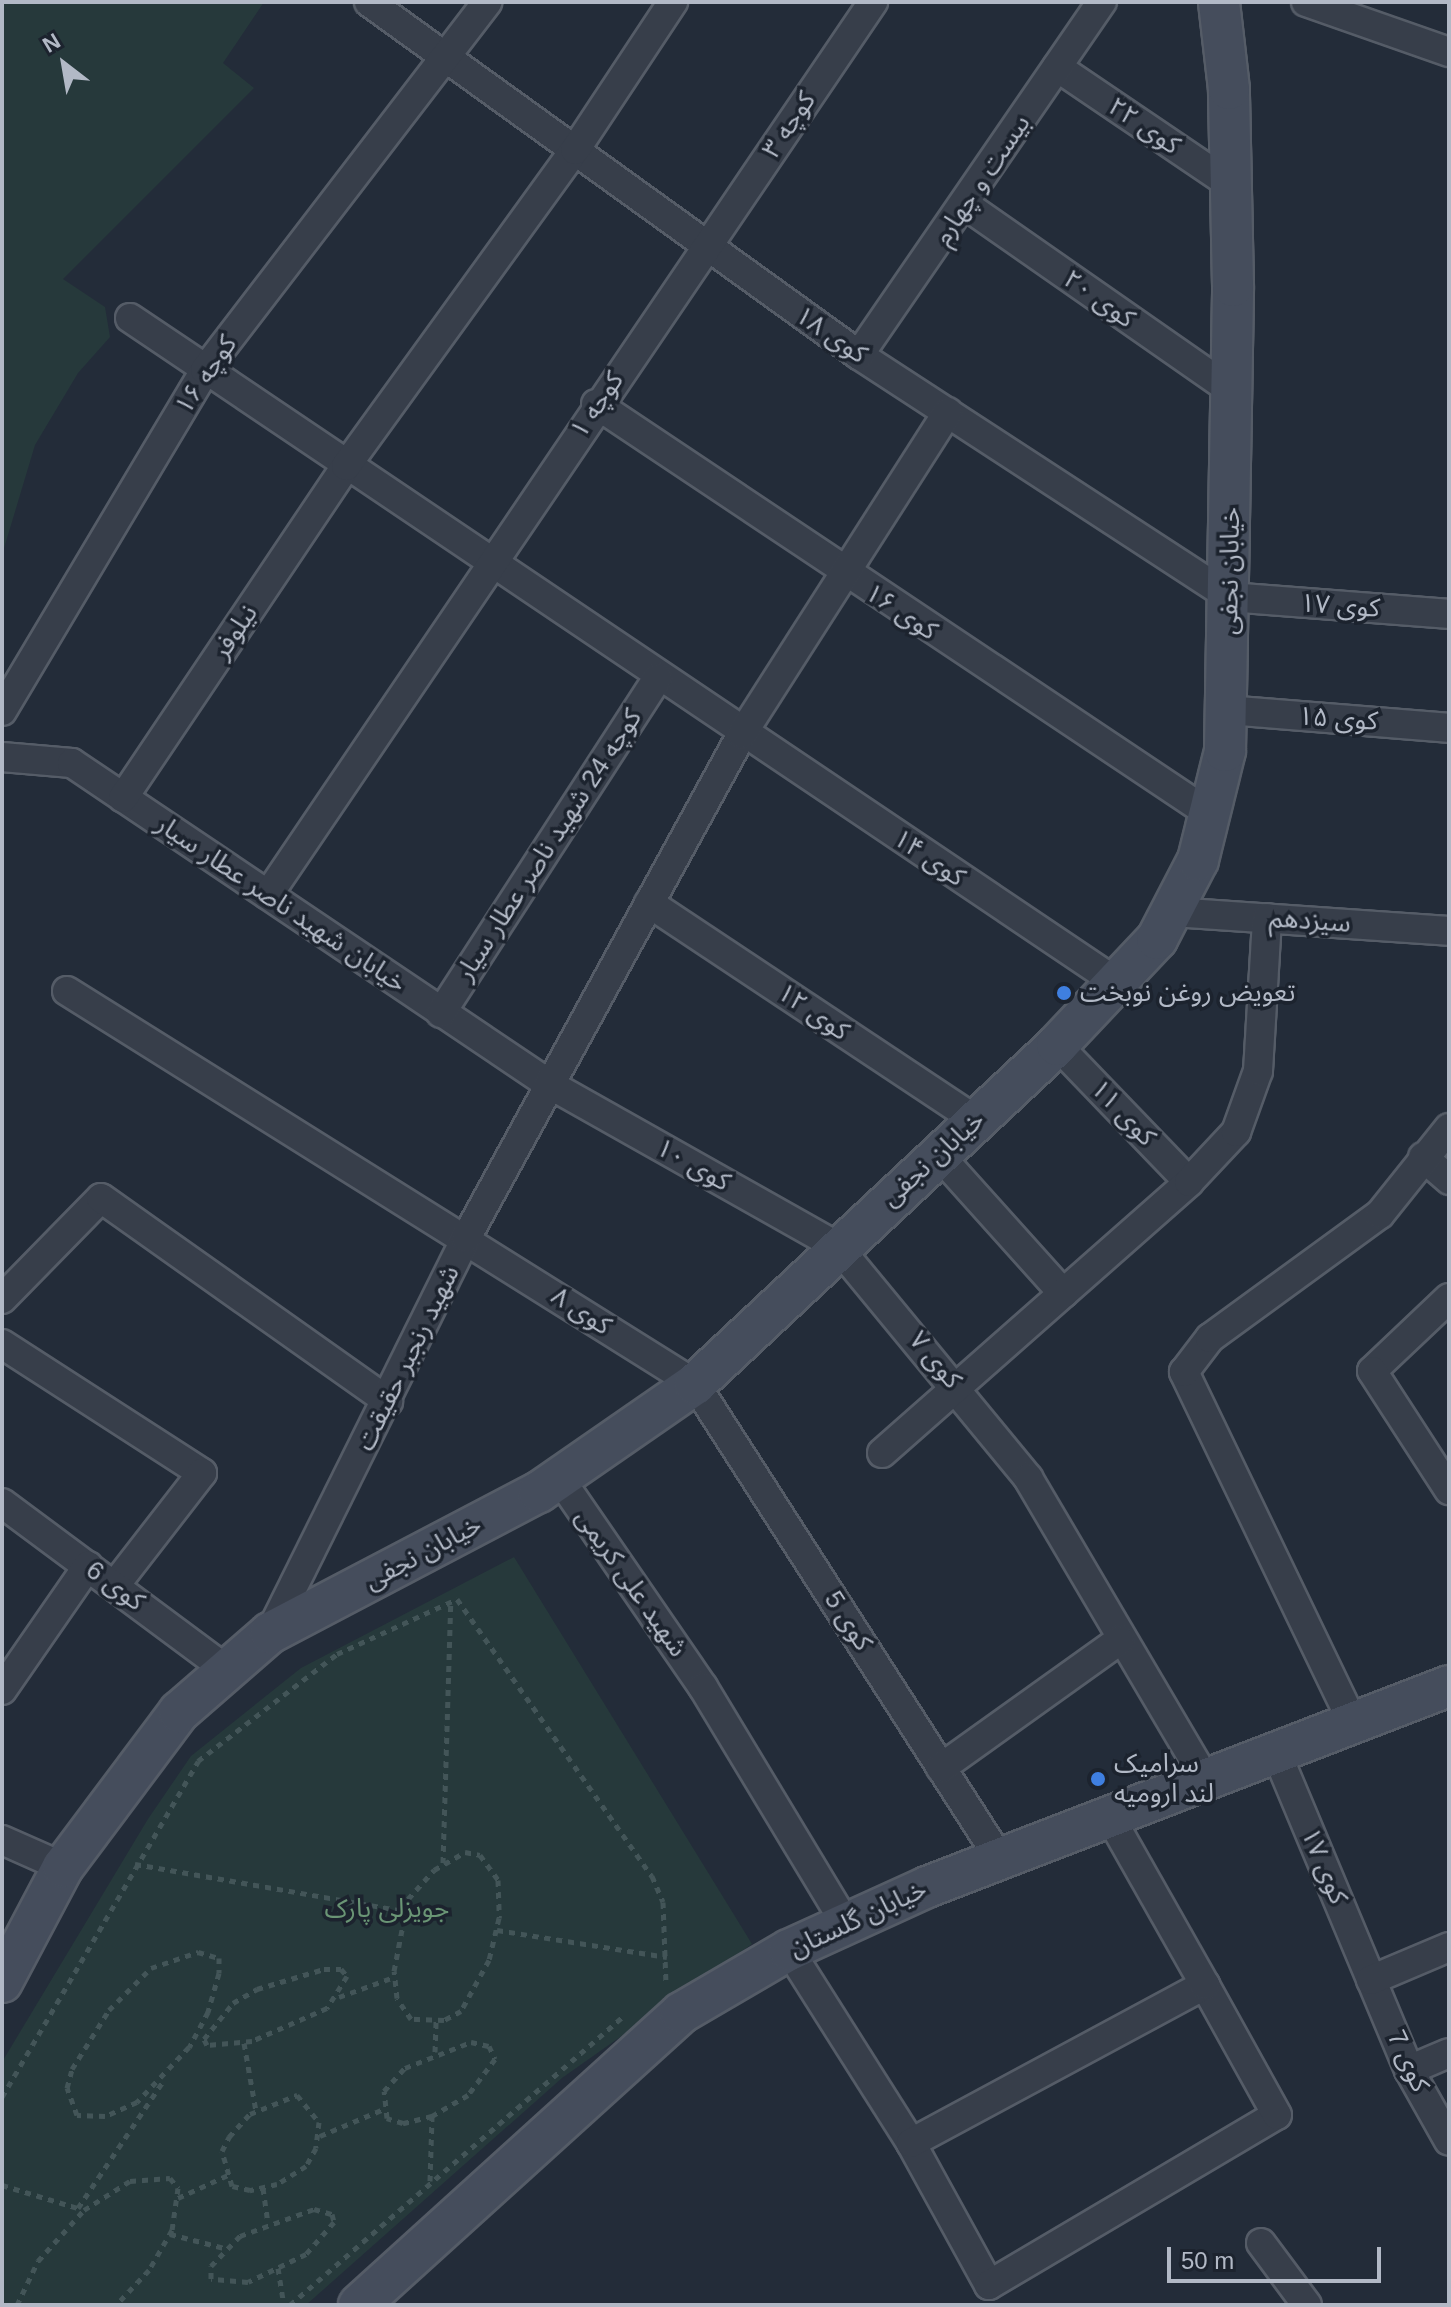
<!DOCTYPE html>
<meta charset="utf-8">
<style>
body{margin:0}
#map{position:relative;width:1451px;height:2307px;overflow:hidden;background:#232c39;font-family:Arial,"Noto Sans Arabic",sans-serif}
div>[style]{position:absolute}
.green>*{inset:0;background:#26393b}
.path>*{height:5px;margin-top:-2.5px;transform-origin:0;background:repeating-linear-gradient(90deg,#435558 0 6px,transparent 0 12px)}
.roads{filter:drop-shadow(2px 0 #555c67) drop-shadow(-2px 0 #555c67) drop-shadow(0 2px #555c67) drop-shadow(0 -2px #555c67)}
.street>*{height:28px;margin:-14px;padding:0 14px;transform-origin:14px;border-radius:14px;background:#373e4a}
.secondary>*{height:40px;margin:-20px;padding:0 20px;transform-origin:20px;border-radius:20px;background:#454d5c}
.dots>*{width:22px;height:22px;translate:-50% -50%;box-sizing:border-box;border:4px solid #1c232e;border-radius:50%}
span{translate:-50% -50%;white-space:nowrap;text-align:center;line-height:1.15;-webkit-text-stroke:7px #1c232e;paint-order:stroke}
.street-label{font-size:26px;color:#b2b9c6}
.poi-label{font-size:26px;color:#b2b9c6}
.left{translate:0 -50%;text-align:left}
.park-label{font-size:26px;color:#6a9575}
.frame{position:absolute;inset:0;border:4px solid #b2b9c6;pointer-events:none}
.north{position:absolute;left:24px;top:24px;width:80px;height:80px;-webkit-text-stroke:6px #1c232e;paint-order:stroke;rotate:329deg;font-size:22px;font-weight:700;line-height:32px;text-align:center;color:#b2b9c6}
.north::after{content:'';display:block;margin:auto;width:28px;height:36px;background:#b2b9c6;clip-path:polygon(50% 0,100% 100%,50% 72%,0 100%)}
.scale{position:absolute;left:1167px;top:2247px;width:214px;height:36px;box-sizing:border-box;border:4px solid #b2b9c6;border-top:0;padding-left:10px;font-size:24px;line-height:28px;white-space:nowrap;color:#b2b9c6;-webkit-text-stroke:6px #1c232e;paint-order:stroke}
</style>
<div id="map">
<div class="green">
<div style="clip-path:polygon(2px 2px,264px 2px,223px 63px,254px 88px,63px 279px,105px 307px,110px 337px,78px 373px,35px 445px,2px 555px)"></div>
<div style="clip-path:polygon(514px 1557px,752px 1944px,562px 2078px,306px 2305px,2px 2305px,2px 2062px,148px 1819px,191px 1756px,301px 1668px)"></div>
</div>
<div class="path">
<div style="left:465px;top:1852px;width:15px;rotate:11deg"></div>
<div style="left:480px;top:1855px;width:31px;rotate:54deg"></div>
<div style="left:498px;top:1880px;width:38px;rotate:88deg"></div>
<div style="left:499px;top:1918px;width:43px;rotate:103.4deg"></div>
<div style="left:489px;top:1960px;width:58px;rotate:118.8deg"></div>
<div style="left:461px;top:2011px;width:19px;rotate:152deg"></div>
<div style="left:444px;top:2020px;width:33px;rotate:-178deg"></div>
<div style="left:411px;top:2019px;width:25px;rotate:-124deg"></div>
<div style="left:397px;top:1998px;width:27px;rotate:-96deg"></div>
<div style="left:394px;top:1971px;width:73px;rotate:-79deg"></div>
<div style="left:408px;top:1899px;width:39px;rotate:-48deg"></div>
<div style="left:434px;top:1870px;width:36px;rotate:-30deg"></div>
<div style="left:443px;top:1863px;width:262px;rotate:-88.3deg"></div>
<div style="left:135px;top:1864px;width:274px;rotate:9.9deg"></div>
<div style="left:497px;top:1930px;width:172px;rotate:9deg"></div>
<div style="left:198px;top:1952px;width:22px;rotate:16deg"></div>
<div style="left:219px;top:1958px;width:15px;rotate:90deg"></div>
<div style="left:219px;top:1973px;width:41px;rotate:105.8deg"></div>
<div style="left:208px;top:2012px;width:40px;rotate:118deg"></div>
<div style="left:189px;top:2047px;width:76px;rotate:133.4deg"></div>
<div style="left:137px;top:2102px;width:35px;rotate:156deg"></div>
<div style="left:105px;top:2116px;width:28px;rotate:-178deg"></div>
<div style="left:77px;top:2115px;width:29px;rotate:-110deg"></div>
<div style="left:67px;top:2088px;width:20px;rotate:-75deg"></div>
<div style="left:72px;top:2069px;width:70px;rotate:-57.9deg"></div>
<div style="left:109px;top:2010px;width:59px;rotate:-45deg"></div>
<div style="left:151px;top:1968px;width:50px;rotate:-18.8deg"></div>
<div style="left:324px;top:1969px;width:17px"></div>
<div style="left:341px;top:1969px;width:9px;rotate:49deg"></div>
<div style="left:347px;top:1976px;width:38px;rotate:122deg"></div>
<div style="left:327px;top:2008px;width:82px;rotate:156.3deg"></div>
<div style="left:252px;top:2041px;width:45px;rotate:174.9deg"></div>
<div style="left:207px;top:2045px;width:7px;rotate:-117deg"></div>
<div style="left:204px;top:2039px;width:46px;rotate:-51.1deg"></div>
<div style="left:233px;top:2003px;width:28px;rotate:-30deg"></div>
<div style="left:257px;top:1989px;width:70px;rotate:-16.6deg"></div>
<div style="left:339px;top:1997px;width:59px;rotate:-20deg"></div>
<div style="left:471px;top:2042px;width:18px;rotate:13deg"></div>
<div style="left:489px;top:2046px;width:14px;rotate:65deg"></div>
<div style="left:495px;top:2059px;width:45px;rotate:126.9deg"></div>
<div style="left:468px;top:2095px;width:42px;rotate:149.7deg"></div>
<div style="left:432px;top:2116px;width:30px;rotate:166deg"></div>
<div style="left:403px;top:2123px;width:17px;rotate:-163deg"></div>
<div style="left:387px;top:2118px;width:27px;rotate:-96deg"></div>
<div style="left:384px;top:2091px;width:31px;rotate:-48deg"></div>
<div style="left:405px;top:2068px;width:71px;rotate:-21.5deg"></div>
<div style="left:244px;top:2043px;width:69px;rotate:80deg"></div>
<div style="left:435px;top:2052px;width:31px;rotate:-88deg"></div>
<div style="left:297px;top:2095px;width:35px;rotate:51deg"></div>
<div style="left:319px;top:2122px;width:26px;rotate:97deg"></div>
<div style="left:316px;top:2148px;width:21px;rotate:119deg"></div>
<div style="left:306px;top:2166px;width:34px;rotate:148deg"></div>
<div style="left:277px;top:2184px;width:28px;rotate:167deg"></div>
<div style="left:250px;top:2190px;width:18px;rotate:-167deg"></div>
<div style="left:232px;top:2186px;width:36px;rotate:-106deg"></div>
<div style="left:222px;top:2151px;width:16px;rotate:-63deg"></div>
<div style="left:229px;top:2137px;width:31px;rotate:-48deg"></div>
<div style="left:250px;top:2114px;width:51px;rotate:-22deg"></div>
<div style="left:2px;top:2097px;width:389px;rotate:-59.7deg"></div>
<div style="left:198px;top:1761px;width:175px;rotate:-37.6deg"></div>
<div style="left:337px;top:1654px;width:132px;rotate:-24.6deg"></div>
<div style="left:457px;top:1599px;width:339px;rotate:54.9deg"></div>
<div style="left:652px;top:1876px;width:28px;rotate:67deg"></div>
<div style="left:663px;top:1902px;width:80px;rotate:87.9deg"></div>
<div style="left:320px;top:2136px;width:69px;rotate:-22.9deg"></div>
<div style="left:430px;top:2181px;width:65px;rotate:-88.2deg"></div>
<div style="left:2px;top:2185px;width:83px;rotate:16.9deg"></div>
<div style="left:263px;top:2188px;width:34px;rotate:82deg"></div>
<div style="left:178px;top:2198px;width:55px;rotate:-24.7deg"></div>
<div style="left:78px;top:2208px;width:151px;rotate:-56.1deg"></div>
<div style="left:314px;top:2209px;width:19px;rotate:16deg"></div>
<div style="left:332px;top:2214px;width:8px;rotate:76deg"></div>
<div style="left:334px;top:2222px;width:43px;rotate:131.2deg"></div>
<div style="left:306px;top:2254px;width:64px;rotate:154.2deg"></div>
<div style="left:248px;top:2282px;width:37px;rotate:-175deg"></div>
<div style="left:211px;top:2279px;width:13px;rotate:-90deg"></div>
<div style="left:211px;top:2266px;width:42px;rotate:-46deg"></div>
<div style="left:240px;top:2236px;width:79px;rotate:-20deg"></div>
<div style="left:170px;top:2234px;width:56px;rotate:14.5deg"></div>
<div style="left:278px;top:2268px;width:37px;rotate:81deg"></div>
<div style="left:17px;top:2305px;width:49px;rotate:-64.5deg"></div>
<div style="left:38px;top:2261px;width:69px;rotate:-48deg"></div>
<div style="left:84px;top:2210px;width:54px;rotate:-32.2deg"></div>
<div style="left:130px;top:2181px;width:40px;rotate:-4.3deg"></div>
<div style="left:170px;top:2178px;width:13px;rotate:51deg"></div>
<div style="left:178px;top:2188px;width:42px;rotate:98.1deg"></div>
<div style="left:172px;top:2230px;width:46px;rotate:119.9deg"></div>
<div style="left:149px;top:2270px;width:48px;rotate:133.3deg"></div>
<div style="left:290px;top:2305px;width:443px;rotate:-40.9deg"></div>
</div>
<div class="roads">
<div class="street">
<div style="left:369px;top:2px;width:604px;rotate:35.77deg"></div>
<div style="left:859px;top:355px;width:443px;rotate:33.1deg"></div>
<div style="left:1230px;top:597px;width:220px;rotate:4.4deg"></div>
<div style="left:1306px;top:2px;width:151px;rotate:19.3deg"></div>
<div style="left:1057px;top:67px;width:210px;rotate:34.1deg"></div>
<div style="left:967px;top:206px;width:323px;rotate:34.9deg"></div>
<div style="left:130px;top:318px;width:1189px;rotate:33.96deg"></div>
<div style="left:859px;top:355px;width:429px;rotate:-55.5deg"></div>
<div style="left:596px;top:404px;width:738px;rotate:33.73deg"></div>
<div style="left:1227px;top:710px;width:223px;rotate:4.6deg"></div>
<div style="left:2px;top:711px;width:397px;rotate:-59.2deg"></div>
<div style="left:205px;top:370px;width:464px;rotate:-52.5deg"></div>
<div style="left:2px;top:757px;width:70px;rotate:4.9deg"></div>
<div style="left:72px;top:763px;width:575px;rotate:33.94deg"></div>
<div style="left:549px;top:1084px;width:330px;rotate:29.4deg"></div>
<div style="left:837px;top:1246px;width:301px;rotate:50.5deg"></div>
<div style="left:1028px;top:1478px;width:351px;rotate:59.5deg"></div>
<div style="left:123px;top:798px;width:400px;rotate:-56.1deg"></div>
<div style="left:346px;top:466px;width:390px;rotate:-54.1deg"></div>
<div style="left:575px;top:150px;width:178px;rotate:-56.5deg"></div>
<div style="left:268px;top:895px;width:1079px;rotate:-55.88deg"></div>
<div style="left:649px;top:903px;width:392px;rotate:33.6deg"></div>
<div style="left:1172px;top:912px;width:278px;rotate:3.9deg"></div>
<div style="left:67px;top:991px;width:741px;rotate:32.04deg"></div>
<div style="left:695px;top:1384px;width:564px;rotate:57.3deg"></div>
<div style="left:441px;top:1013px;width:399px;rotate:-57.1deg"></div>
<div style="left:1057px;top:1045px;width:190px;rotate:46.1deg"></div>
<div style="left:939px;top:1155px;width:186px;rotate:48.1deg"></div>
<div style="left:1423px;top:1157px;width:35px;rotate:41deg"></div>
<div style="left:1449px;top:1298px;width:106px;rotate:136.5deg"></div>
<div style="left:1372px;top:1371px;width:142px;rotate:57.1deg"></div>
<div style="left:2px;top:1299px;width:141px;rotate:-45.6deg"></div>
<div style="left:101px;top:1198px;width:352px;rotate:35.3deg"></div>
<div style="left:2px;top:1344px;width:238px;rotate:32.8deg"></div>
<div style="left:202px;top:1473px;width:140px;rotate:127.8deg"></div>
<div style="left:882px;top:1453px;width:409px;rotate:-41.4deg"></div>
<div style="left:1189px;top:1182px;width:69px;rotate:-46.8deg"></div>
<div style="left:1236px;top:1132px;width:65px;rotate:-70.2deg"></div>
<div style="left:1258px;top:1071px;width:153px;rotate:-86.6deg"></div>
<div style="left:560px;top:1479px;width:252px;rotate:55.5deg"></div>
<div style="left:703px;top:1687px;width:277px;rotate:58.9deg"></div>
<div style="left:2px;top:1503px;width:280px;rotate:36.6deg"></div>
<div style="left:270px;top:1633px;width:441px;rotate:-63.6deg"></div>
<div style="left:466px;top:1238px;width:575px;rotate:-61.29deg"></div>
<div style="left:742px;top:734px;width:382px;rotate:-57.4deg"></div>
<div style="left:2px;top:1690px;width:151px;rotate:-55.3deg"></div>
<div style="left:1353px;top:1723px;width:390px;rotate:-115.7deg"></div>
<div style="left:1184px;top:1372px;width:43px;rotate:-52.6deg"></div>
<div style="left:1210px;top:1338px;width:210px;rotate:-36.1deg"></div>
<div style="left:1380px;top:1214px;width:110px;rotate:-51.3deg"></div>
<div style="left:1276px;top:1752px;width:345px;rotate:67.3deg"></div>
<div style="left:1409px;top:2070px;width:81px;rotate:60.6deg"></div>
<div style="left:941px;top:1768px;width:220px;rotate:-35.6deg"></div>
<div style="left:2px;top:1840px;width:67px;rotate:23.9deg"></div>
<div style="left:789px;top:1950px;width:228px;rotate:57.7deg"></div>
<div style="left:911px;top:2143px;width:162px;rotate:61.2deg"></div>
<div style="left:989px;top:2285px;width:334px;rotate:-30.6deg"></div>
<div style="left:1277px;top:2115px;width:149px;rotate:-119deg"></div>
<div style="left:1371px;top:1980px;width:85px;rotate:-22.9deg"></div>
<div style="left:1409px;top:2070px;width:43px;rotate:-23deg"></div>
<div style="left:911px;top:2143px;width:334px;rotate:-28.3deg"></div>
<div style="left:1205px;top:1985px;width:193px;rotate:-119.5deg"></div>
<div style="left:1261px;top:2243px;width:77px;rotate:53.4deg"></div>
</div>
<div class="secondary">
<div style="left:2px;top:1982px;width:130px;rotate:-62.1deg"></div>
<div style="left:63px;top:1867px;width:194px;rotate:-53.2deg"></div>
<div style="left:179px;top:1712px;width:121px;rotate:-41deg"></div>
<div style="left:270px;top:1633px;width:304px;rotate:-27.7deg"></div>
<div style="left:539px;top:1492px;width:190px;rotate:-34.7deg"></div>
<div style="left:695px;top:1384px;width:496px;rotate:-43.1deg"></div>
<div style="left:1057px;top:1045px;width:146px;rotate:-46.7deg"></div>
<div style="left:1157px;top:939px;width:89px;rotate:-62.6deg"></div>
<div style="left:1198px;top:860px;width:112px;rotate:-76.1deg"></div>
<div style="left:1225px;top:751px;width:465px;rotate:-89deg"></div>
<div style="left:1233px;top:286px;width:197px;rotate:-91.2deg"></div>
<div style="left:1229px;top:89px;width:88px;rotate:-96.6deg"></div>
<div style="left:359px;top:2305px;width:435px;rotate:-42.2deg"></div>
<div style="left:681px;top:2013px;width:125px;rotate:-30.3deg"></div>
<div style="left:789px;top:1950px;width:152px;rotate:-24.5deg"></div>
<div style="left:927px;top:1887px;width:559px;rotate:-21.06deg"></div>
</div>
</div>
<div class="dots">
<div style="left:1064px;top:993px;background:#3f7fe0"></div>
<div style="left:1098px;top:1779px;background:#3f7fe0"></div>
</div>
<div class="street-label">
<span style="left:789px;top:125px;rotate:-56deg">کوچه ۳</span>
<span style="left:1144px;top:126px;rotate:34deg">کوی ۲۲</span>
<span style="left:982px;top:180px;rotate:-56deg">بیست و چهارم</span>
<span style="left:1099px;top:299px;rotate:35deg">کوی ۲۰</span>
<span style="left:831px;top:335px;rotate:34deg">کوی ۱۸</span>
<span style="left:206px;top:375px;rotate:-56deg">کوچه ۱۶</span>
<span style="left:597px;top:405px;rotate:-56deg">کوچه ۱</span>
<span style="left:1230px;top:571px;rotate:-89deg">خیابان نجفی</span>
<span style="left:1340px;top:606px;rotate:4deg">کوی ۱۷</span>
<span style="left:901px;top:612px;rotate:33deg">کوی ۱۶</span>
<span style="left:235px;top:632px;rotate:-56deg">نیلوفر</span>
<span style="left:1338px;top:719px;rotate:4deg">کوی ۱۵</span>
<span style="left:549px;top:845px;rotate:-57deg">کوچه 24 شهید ناصر عطار سیار</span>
<span style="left:929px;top:858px;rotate:34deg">کوی ۱۴</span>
<span style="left:281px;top:904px;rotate:34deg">خیابان شهید ناصر عطار سیار</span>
<span style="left:1310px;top:921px;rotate:4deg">سیزدهم</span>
<span style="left:813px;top:1012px;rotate:34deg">کوی ۱۲</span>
<span style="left:1123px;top:1113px;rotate:46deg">کوی ۱۱</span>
<span style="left:933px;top:1159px;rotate:-42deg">خیابان نجفی</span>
<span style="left:693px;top:1165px;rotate:29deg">کوی ۱۰</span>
<span style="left:581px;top:1311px;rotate:33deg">کوی ۸</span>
<span style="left:408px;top:1358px;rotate:-64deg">شهید رنجبر حقیقت</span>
<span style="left:935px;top:1360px;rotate:50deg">کوی ۷</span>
<span style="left:423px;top:1553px;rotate:-28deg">خیابان نجفی</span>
<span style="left:631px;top:1583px;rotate:55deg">شهید علی کریمی</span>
<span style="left:115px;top:1586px;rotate:36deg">کوی 6</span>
<span style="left:848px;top:1621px;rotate:57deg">کوی 5</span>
<span style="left:1324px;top:1866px;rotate:67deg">کوی ۱۷</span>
<span style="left:858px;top:1919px;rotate:-25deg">خیابان گلستان</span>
<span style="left:1408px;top:2061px;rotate:65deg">کوی 7</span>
</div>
<div class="poi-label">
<span class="left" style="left:1080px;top:993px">تعویض روغن نوبخت</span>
<span class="left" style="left:1114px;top:1779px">سرامیک<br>لند ارومیه</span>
</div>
<div class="park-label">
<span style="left:387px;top:1909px">جویزلی پارک</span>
</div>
<div class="frame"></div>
<div class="north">N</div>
<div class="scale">50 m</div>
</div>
